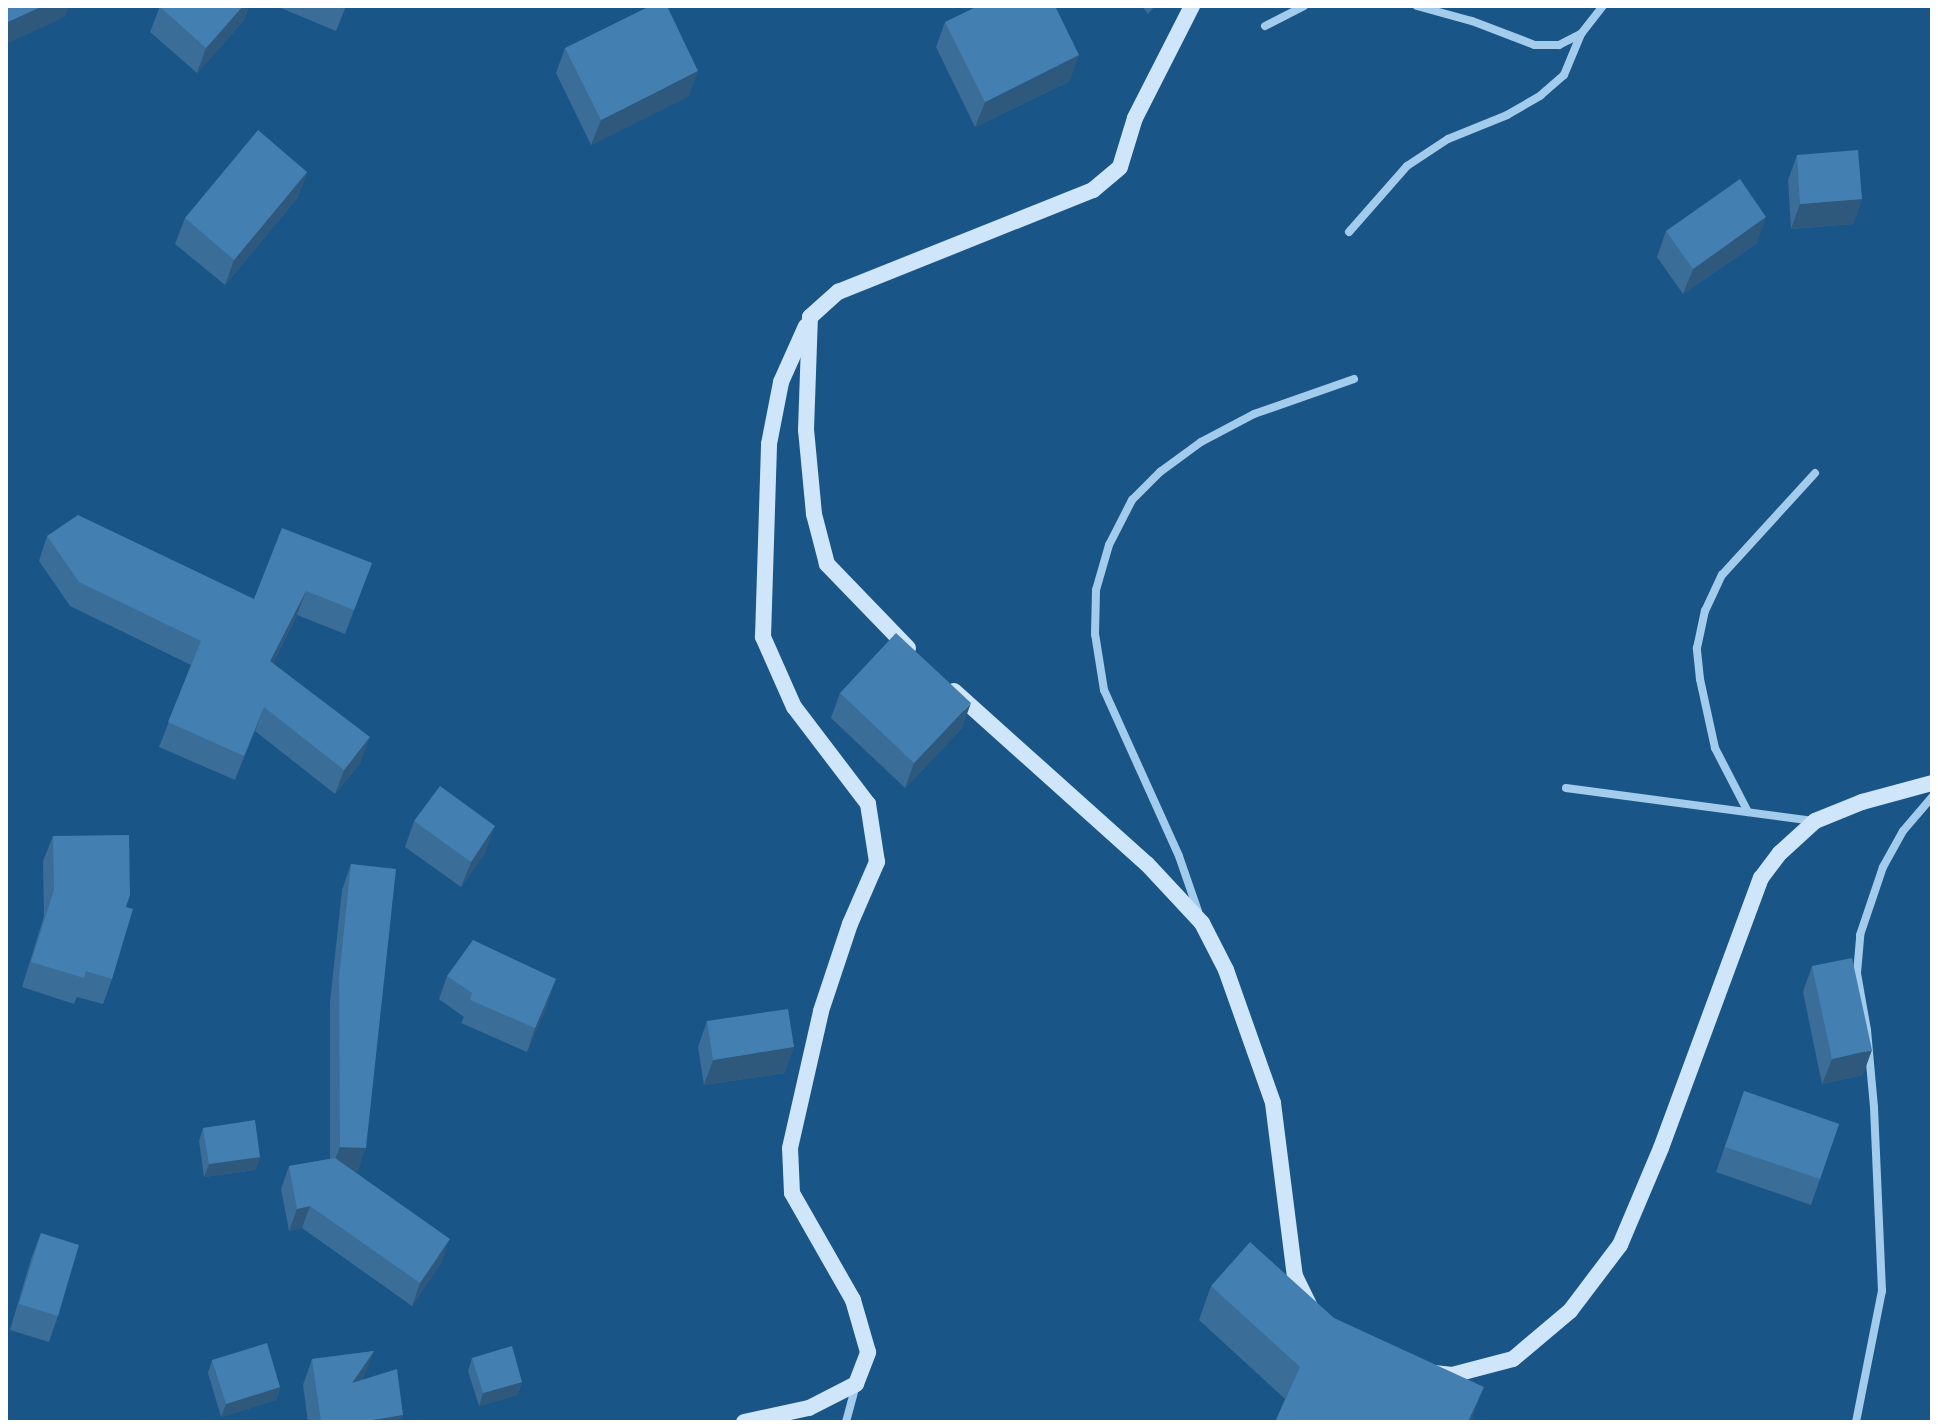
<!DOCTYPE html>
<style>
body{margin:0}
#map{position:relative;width:1938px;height:1428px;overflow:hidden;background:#1a5588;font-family:"Titillium Web",sans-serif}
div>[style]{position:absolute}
.street>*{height:8px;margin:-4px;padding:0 4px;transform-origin:4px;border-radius:4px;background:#a3ccec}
.secondary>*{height:16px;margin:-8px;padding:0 8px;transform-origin:8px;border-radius:8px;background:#cfe5f9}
.wall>*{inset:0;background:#3a6d98}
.shaded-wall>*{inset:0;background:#2f597c}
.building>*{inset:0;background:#437fb1}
span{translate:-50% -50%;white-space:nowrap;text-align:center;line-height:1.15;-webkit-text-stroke:6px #1a5588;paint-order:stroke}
.frame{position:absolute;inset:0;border:8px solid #fff;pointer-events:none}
</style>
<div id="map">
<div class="street">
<div style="left:1417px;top:6px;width:57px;rotate:15.3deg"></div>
<div style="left:1472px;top:21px;width:67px;rotate:20.9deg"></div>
<div style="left:1535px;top:45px;width:24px"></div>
<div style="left:1559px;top:45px;width:25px;rotate:-27deg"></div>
<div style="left:1581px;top:34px;width:36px;rotate:-52deg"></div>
<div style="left:1265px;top:26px;width:44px;rotate:-27.1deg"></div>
<div style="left:1349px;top:232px;width:88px;rotate:-48.7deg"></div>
<div style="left:1407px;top:166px;width:49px;rotate:-33.4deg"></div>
<div style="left:1448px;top:139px;width:64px;rotate:-22.1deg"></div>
<div style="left:1507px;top:115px;width:39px;rotate:-30deg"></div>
<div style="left:1541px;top:95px;width:30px;rotate:-41deg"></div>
<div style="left:1564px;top:75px;width:44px;rotate:-67.5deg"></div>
<div style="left:1566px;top:788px;width:250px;rotate:7.6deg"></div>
<div style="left:1748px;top:812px;width:72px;rotate:-117.3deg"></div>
<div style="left:1715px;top:748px;width:71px;rotate:-102.3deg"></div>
<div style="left:1700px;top:679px;width:31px;rotate:-96deg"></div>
<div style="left:1697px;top:648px;width:38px;rotate:-78deg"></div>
<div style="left:1705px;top:611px;width:40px;rotate:-65deg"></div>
<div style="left:1722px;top:575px;width:138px;rotate:-47.6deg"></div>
<div style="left:1198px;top:911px;width:58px;rotate:-109.1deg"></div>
<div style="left:1179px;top:856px;width:182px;rotate:-114.3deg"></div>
<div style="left:1104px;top:690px;width:57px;rotate:-99.1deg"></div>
<div style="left:1095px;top:634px;width:44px;rotate:-88.7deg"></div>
<div style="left:1096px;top:590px;width:47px;rotate:-73.9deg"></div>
<div style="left:1109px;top:545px;width:51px;rotate:-62.9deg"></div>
<div style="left:1132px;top:500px;width:40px;rotate:-45deg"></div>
<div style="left:1160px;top:472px;width:51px;rotate:-36.2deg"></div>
<div style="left:1201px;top:442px;width:60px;rotate:-27.8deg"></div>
<div style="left:1254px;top:414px;width:106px;rotate:-19.3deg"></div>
<div style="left:846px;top:1422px;width:38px;rotate:-75deg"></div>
<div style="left:1856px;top:1422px;width:134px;rotate:-78.8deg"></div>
<div style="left:1882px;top:1291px;width:184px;rotate:-92.5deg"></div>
<div style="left:1874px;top:1107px;width:77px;rotate:-95.2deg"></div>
<div style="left:1867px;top:1030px;width:58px;rotate:-100deg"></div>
<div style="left:1857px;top:973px;width:38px;rotate:-85deg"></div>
<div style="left:1860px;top:935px;width:72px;rotate:-71.3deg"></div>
<div style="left:1883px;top:867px;width:41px;rotate:-60.9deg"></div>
<div style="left:1903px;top:831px;width:45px;rotate:-49.5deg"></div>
</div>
<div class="secondary">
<div style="left:908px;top:648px;width:117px;rotate:-134deg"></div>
<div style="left:827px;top:564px;width:52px;rotate:-104.6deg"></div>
<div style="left:814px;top:514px;width:84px;rotate:-95.4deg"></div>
<div style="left:806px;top:430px;width:113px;rotate:-88deg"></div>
<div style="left:810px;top:317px;width:38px;rotate:-42deg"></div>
<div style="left:838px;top:292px;width:275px;rotate:-21.8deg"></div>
<div style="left:1093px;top:190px;width:35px;rotate:-40deg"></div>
<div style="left:1120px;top:167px;width:51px;rotate:-73deg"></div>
<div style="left:1135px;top:118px;width:126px;rotate:-63deg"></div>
<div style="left:954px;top:691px;width:259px;rotate:41.9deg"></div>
<div style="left:1147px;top:864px;width:81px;rotate:47deg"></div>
<div style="left:1202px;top:923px;width:53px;rotate:62.9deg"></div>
<div style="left:1226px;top:970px;width:141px;rotate:70.5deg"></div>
<div style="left:1273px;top:1103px;width:174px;rotate:82.8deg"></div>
<div style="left:1295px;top:1276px;width:32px;rotate:64deg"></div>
<div style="left:1434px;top:1373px;width:18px;rotate:6deg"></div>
<div style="left:1452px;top:1375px;width:63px;rotate:-14.7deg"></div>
<div style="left:1513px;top:1359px;width:75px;rotate:-40.1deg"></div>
<div style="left:1570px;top:1311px;width:83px;rotate:-52.9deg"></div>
<div style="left:1620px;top:1245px;width:105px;rotate:-67.1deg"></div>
<div style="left:1661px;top:1148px;width:288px;rotate:-69.7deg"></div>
<div style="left:1761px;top:878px;width:31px;rotate:-53deg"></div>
<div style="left:1780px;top:853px;width:47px;rotate:-42.4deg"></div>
<div style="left:1815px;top:821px;width:51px;rotate:-22deg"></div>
<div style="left:1862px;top:802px;width:73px;rotate:-15.2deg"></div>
<div style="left:744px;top:1422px;width:66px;rotate:-12.2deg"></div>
<div style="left:809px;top:1408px;width:53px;rotate:-27.1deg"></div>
<div style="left:856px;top:1384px;width:34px;rotate:-69deg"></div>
<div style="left:868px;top:1352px;width:54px;rotate:-106.1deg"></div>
<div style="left:853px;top:1300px;width:123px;rotate:-119.7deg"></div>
<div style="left:792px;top:1193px;width:45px;rotate:-92.5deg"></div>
<div style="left:790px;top:1148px;width:140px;rotate:-77.2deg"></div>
<div style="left:821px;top:1011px;width:92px;rotate:-71.6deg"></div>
<div style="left:850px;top:924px;width:68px;rotate:-66.5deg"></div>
<div style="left:877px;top:862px;width:59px;rotate:-98.8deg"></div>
<div style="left:868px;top:804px;width:122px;rotate:-127.3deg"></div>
<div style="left:794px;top:707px;width:77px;rotate:-113.9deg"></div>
<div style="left:763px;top:637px;width:193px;rotate:-88.2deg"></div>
<div style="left:769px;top:444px;width:63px;rotate:-79deg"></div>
<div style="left:781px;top:382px;width:61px;rotate:-65.9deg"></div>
</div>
<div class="wall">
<div style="clip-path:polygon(160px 6px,249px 6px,244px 20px,197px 73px,150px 32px)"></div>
<div style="clip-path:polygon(276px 6px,346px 6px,336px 31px)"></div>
<div style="clip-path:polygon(1142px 6px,1155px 6px,1148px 14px)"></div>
<div style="clip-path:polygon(945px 22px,1070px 81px,975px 127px,936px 47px)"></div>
<div style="clip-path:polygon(565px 48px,689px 96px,591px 145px,556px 73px)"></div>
<div style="clip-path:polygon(1797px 155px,1862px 199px,1853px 224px,1791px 229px,1788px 180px)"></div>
<div style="clip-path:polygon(307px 172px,298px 197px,225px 285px,175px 244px,185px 218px)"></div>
<div style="clip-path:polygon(1666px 231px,1757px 243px,1683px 294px,1657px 257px)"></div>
<div style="clip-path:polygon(47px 536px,254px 599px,372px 563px,345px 634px,297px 615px,273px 663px,361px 762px,335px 794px,255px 731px,235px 780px,159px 747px,191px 665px,70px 606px,39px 561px)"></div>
<div style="clip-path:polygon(840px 693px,962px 728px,905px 788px,831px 718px)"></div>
<div style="clip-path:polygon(414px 821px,486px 851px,461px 887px,405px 847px)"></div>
<div style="clip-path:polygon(53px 836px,126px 907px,112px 979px,103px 1004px,77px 997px,74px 1004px,22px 987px,44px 916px,43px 861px)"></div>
<div style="clip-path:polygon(351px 864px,357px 1174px,442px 1261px,412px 1306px,302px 1228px,289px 1231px,281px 1189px,289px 1166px,330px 1159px,330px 1002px,342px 890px)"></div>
<div style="clip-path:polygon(1812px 966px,1863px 1075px,1822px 1084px,1803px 992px)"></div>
<div style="clip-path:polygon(447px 976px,548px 1003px,527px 1052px,461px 1023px,464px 1017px,439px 999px)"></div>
<div style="clip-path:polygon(707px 1021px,785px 1073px,704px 1085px,698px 1047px)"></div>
<div style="clip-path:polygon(1744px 1091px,1839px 1124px,1811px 1205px,1716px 1172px)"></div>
<div style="clip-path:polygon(203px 1128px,260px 1157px,255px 1170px,204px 1177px,199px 1141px)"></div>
<div style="clip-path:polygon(41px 1233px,58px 1316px,49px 1342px,10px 1330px,31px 1259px)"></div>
<div style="clip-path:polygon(1211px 1286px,1334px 1318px,1471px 1422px,1275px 1422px,1285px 1399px,1199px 1320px)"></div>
<div style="clip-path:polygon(374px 1351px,362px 1380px,401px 1422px,308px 1422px,303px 1385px,312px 1359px)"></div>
<div style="clip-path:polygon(472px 1358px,522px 1382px,517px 1395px,479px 1406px,468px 1371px)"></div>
<div style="clip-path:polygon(212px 1360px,280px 1387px,276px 1400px,221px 1417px,208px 1373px)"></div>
</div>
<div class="shaded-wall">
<div style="clip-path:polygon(43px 6px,69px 6px,65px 17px,6px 44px,6px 23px)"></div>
<div style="clip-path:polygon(243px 6px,249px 6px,244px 20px,197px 73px,206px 48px)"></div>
<div style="clip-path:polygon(1079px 55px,1070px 81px,975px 127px,985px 102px)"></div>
<div style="clip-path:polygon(698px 71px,689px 96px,591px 145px,601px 120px)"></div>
<div style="clip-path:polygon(307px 172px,298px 197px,225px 285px,234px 260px)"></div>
<div style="clip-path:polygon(1862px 199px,1853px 224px,1791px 229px,1800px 204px)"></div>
<div style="clip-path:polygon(1766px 217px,1757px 243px,1683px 294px,1693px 269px)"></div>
<div style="clip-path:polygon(306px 591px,297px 615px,262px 685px,270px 661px)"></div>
<div style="clip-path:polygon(971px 703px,962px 728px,905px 788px,914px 763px)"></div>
<div style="clip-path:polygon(264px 707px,255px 731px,235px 780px,244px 756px)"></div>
<div style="clip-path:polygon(370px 737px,361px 762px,335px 794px,344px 770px)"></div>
<div style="clip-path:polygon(495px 826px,486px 851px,461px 887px,471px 862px)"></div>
<div style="clip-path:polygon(556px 979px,548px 1003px,527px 1052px,535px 1028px)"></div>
<div style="clip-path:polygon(794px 1047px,785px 1073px,704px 1085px,713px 1060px)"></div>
<div style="clip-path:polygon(1872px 1050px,1863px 1075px,1822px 1084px,1832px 1059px)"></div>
<div style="clip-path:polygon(340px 1147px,366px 1148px,357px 1174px,330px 1172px)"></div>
<div style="clip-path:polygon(260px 1157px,255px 1170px,204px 1177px,209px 1164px)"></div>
<div style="clip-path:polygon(310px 1206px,302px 1228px,289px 1231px,297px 1209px)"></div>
<div style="clip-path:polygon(450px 1239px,442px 1261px,412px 1306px,420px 1283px)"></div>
<div style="clip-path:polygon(374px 1351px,364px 1376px,343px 1408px,352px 1383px)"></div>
<div style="clip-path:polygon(522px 1382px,517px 1395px,479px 1406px,483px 1393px)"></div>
<div style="clip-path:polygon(280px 1387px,276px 1400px,221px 1417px,226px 1404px)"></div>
<div style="clip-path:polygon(1484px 1387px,1471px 1422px,1468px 1422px)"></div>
<div style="clip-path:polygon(403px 1415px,401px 1422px,359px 1422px)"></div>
</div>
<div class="building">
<div style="clip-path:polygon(6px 6px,43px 6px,6px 23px)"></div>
<div style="clip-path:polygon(159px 6px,243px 6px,206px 48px)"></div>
<div style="clip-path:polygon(650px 6px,667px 6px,698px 71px,601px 120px,565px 48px)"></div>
<div style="clip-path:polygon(978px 6px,1055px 6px,1079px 55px,985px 102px,945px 22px)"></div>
<div style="clip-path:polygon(258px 130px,307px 172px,234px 260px,185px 218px)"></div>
<div style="clip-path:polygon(1858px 150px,1862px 199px,1800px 204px,1797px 155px)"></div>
<div style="clip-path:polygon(1740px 179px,1766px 217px,1693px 269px,1666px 231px)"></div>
<div style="clip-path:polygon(78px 515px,254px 599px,282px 528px,372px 563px,354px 610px,306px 591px,270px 661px,370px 737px,344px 770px,264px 707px,244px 756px,168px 722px,201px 641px,79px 582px,47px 536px)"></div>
<div style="clip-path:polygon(896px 633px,971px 703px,914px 763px,840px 693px)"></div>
<div style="clip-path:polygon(440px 786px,495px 826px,471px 862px,414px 821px)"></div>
<div style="clip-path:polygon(129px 835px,130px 895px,126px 907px,133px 909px,112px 979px,86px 971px,84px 978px,31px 962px,54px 890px,53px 836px)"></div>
<div style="clip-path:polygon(351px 864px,396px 869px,366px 1148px,340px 1147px,339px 977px)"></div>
<div style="clip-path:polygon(473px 940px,556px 979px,535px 1028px,470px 1000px,472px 993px,447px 976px)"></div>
<div style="clip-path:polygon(1852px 958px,1872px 1050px,1832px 1059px,1812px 966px)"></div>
<div style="clip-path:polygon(788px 1009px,794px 1047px,713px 1060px,707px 1021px)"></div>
<div style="clip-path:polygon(1744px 1091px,1839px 1124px,1820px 1179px,1725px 1147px)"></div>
<div style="clip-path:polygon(255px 1120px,260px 1157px,209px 1164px,203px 1128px)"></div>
<div style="clip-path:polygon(335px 1158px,450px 1239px,420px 1283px,310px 1206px,297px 1209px,289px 1166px)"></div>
<div style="clip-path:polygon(41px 1233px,79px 1245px,58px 1316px,19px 1304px)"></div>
<div style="clip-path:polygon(1250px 1242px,1334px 1318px,1484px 1387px,1468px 1422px,1281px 1422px,1276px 1420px,1300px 1367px,1211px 1286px)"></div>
<div style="clip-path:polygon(267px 1343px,280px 1387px,226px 1404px,212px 1360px)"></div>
<div style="clip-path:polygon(512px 1346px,522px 1382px,483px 1393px,472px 1358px)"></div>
<div style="clip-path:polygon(374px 1351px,352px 1383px,397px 1369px,403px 1415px,359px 1422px,321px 1422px,312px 1359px)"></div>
</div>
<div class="frame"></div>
</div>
